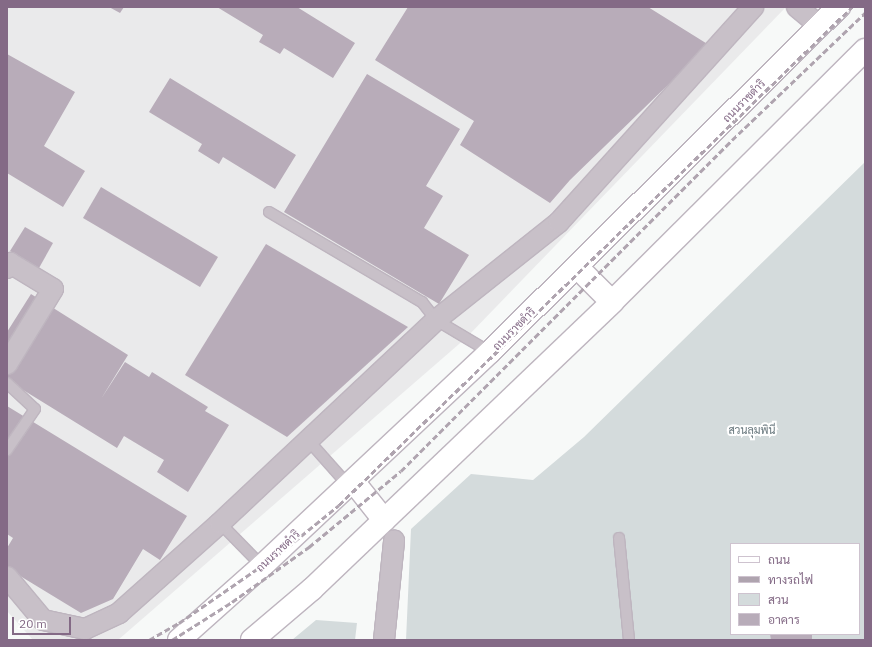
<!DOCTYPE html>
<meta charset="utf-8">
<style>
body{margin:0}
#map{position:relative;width:872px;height:647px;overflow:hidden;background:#f7f9f8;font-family:"IBM Plex Sans",Sarabun,sans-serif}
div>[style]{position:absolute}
.built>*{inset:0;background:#eaeaeb}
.green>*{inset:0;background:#d4dbdc}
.building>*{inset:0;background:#b8acb9}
.roads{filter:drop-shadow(1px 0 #beb5bf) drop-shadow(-1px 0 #beb5bf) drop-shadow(0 1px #beb5bf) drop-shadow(0 -1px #beb5bf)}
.lane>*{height:10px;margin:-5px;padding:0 5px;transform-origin:5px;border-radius:5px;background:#c8c0c8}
.street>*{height:20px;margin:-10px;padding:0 10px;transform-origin:10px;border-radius:10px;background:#c8c0c8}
.secondary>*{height:22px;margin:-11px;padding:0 11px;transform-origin:11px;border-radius:11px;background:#fff}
.rail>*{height:3px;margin-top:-1.5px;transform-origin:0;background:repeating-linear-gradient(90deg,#afa4af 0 6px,transparent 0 9px)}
span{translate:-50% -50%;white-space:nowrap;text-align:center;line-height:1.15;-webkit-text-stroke:4px #fff;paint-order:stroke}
.street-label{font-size:11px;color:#846a86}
.park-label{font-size:11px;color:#69787e}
.frame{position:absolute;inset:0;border:8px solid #846a86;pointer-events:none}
.legend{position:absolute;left:730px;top:543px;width:130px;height:92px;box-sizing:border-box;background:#fff;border:1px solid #cec3cf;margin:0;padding:5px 7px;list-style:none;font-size:12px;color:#846a86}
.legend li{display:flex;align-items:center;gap:8px;height:20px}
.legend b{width:20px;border:1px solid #cec3cf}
.scale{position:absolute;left:12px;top:617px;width:59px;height:18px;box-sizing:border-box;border:2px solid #846a86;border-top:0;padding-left:5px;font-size:12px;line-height:14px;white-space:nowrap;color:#846a86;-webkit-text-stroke:3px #fff;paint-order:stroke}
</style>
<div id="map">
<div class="built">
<div style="clip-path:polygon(7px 7px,786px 7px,466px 338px,118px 640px,33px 640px,7px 611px)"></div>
</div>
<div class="green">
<div style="clip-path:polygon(evenodd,865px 162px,865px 640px,406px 640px,411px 529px,471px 474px,533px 480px,584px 437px,865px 162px,731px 544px,859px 544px,859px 634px,731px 634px,731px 544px)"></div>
<div style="clip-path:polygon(316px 620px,357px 623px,355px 640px,292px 640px)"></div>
</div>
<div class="building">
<div style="clip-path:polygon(109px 7px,124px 7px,120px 13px)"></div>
<div style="clip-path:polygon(217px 7px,297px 7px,355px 43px,333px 78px,284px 48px,280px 54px,259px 42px,263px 35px)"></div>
<div style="clip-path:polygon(408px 7px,648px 7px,709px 45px,570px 180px,550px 203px,460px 145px,474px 121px,375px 60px)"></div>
<div style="clip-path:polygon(7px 54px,75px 92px,44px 146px,85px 171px,63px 207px,7px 173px)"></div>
<div style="clip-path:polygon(367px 74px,460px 129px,426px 186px,443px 196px,424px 228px,469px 255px,439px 304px,284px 212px)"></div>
<div style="clip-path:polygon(170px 78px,296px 155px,275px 189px,223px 157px,219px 164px,198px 151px,202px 144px,149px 112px)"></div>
<div style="clip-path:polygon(101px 187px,218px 257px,200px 287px,83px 218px)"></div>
<div style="clip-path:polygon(25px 227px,53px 243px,39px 268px,10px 251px)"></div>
<div style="clip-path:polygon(266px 244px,408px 327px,287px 437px,185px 375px)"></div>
<div style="clip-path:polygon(31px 294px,128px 355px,101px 399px,125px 362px,149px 377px,152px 372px,208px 407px,205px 411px,229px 425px,188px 492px,157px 472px,164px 460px,124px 436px,117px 448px,7px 380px,7px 332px)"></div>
<div style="clip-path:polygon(7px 406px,187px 516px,160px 560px,143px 549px,113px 599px,81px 613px,7px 568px,7px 548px,13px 538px,7px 534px)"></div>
<div style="clip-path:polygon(770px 634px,812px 634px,812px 639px,771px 640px)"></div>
</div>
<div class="roads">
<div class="lane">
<div style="left:269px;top:212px;width:178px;rotate:30.5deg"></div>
<div style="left:422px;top:302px;width:23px;rotate:52deg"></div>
<div style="left:436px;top:320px;width:63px;rotate:30.7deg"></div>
<div style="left:7px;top:383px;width:38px;rotate:43deg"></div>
<div style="left:35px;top:409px;width:50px;rotate:124.3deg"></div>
<div style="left:308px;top:440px;width:60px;rotate:48.4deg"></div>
<div style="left:220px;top:523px;width:60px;rotate:45.7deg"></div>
<div style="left:619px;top:538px;width:102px;rotate:84.4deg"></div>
</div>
<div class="street">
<div style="left:797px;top:7px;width:30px;rotate:40deg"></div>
<div style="left:7px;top:268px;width:6px;rotate:-59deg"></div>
<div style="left:10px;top:263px;width:50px;rotate:31.2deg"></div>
<div style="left:53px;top:289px;width:88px;rotate:121.5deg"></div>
<div style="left:7px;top:577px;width:56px;rotate:50.1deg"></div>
<div style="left:43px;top:620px;width:43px;rotate:12.1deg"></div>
<div style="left:85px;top:629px;width:38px;rotate:-25deg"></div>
<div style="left:119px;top:613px;width:135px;rotate:-41.7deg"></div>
<div style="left:220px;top:523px;width:296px;rotate:-43.2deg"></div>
<div style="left:436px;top:320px;width:157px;rotate:-38.5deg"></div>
<div style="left:559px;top:222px;width:290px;rotate:-47.9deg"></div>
<div style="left:384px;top:640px;width:100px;rotate:-84.2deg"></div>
</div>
<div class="secondary">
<div style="left:577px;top:267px;width:49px;rotate:45deg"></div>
<div style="left:353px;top:481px;width:50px;rotate:51.5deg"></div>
<div style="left:179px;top:640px;width:111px;rotate:-41.7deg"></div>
<div style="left:262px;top:566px;width:313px;rotate:-43.2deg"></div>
<div style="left:490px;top:352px;width:491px;rotate:-44.7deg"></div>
<div style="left:252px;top:640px;width:79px;rotate:-40.4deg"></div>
<div style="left:312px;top:589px;width:415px;rotate:-43.7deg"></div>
<div style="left:612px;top:302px;width:357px;rotate:-44.9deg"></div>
</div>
</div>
<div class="rail">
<div style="left:149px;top:640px;width:34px;rotate:-30deg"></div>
<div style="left:179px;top:623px;width:123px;rotate:-34.7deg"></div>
<div style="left:280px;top:553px;width:76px;rotate:-39.1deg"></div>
<div style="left:339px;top:505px;width:715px;rotate:-44.15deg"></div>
<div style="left:172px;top:640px;width:71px;rotate:-32.3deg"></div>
<div style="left:232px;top:602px;width:95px;rotate:-35.5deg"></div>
<div style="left:309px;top:547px;width:119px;rotate:-39.6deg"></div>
<div style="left:401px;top:471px;width:468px;rotate:-45deg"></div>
<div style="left:732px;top:140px;width:184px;rotate:-43.7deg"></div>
</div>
<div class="street-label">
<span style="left:744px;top:101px;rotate:-45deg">ถนนราชดำริ</span>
<span style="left:514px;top:329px;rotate:-45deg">ถนนราชดำริ</span>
<span style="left:278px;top:551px;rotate:-43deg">ถนนราชดำริ</span>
</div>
<div class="park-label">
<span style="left:752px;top:430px">สวนลุมพินี</span>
</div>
<div class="frame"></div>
<ul class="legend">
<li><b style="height:5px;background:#fff"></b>ถนน</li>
<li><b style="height:5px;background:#afa4af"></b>ทางรถไฟ</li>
<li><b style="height:11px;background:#d4dbdc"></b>สวน</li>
<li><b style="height:11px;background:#b8acb9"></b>อาคาร</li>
</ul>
<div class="scale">20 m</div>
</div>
